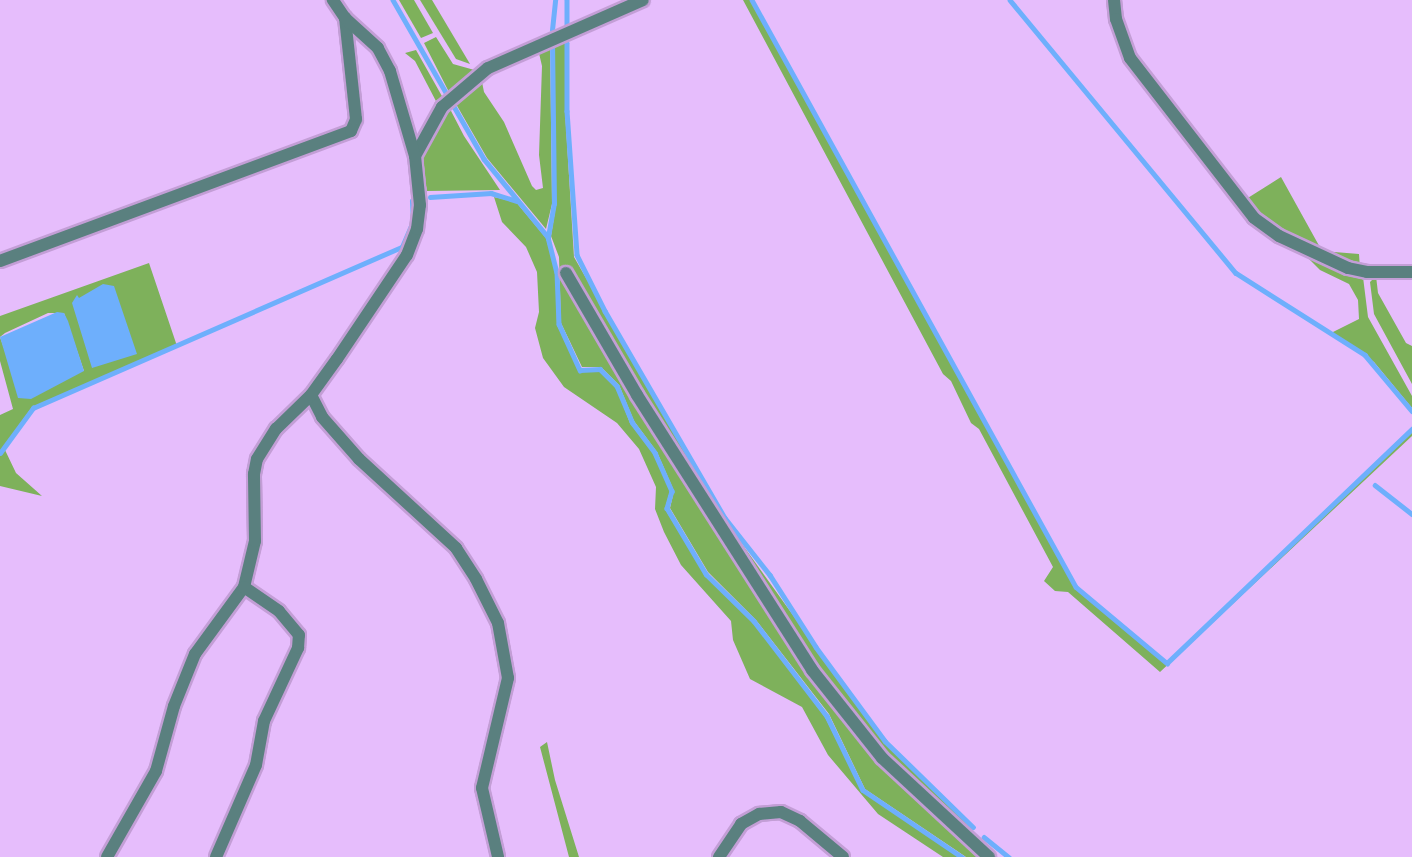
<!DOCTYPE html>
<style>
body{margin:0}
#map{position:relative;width:1412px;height:857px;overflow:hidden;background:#e6bdfc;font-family:"Golos Text",sans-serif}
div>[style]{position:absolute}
.green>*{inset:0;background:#7eb15b}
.water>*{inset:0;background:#6eaffc}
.stream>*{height:4.5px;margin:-2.25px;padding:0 2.25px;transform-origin:2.25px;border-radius:2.25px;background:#6eaffc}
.roads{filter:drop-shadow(2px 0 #c39ed6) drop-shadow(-2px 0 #c39ed6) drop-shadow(0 2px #c39ed6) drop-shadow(0 -2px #c39ed6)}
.minor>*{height:12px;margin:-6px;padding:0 6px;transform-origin:6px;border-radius:6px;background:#5a807f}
span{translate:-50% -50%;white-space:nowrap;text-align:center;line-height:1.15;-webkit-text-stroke:6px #ead2f7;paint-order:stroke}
</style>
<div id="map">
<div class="green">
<div style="clip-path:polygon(399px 0,414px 0,433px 33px,421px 38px)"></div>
<div style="clip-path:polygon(420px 0,432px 0,470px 64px,456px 59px)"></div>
<div style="clip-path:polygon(743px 0,750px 0,1075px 588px,1167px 664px,1412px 431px,1412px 436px,1160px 672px,1068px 592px,1055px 591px,1044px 581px,1053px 567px,979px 429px,971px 423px,951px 381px,943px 374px)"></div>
<div style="clip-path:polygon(436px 37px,453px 64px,478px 71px,450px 94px,424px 43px)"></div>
<div style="clip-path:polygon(565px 39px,565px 111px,574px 257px,724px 519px,884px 742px,973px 829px,967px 831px,885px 756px,814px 668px,635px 397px,745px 577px,811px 674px,881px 761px,985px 857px,966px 857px,865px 789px,829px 714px,756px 620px,708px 572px,670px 508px,674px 491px,657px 452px,634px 421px,619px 385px,601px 367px,582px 367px,561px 323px,559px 257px,551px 236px,556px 205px,554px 43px)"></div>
<div style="clip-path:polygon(550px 44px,552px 204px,546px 229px,487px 158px,456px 104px,456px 98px,481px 77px,484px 92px,504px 122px,532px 186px,536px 190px,543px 188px,539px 155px,542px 66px,538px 49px)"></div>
<div style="clip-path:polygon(416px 50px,443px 98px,438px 105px,415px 61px,405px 53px)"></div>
<div style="clip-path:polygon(450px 109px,464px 136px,500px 190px,427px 191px,421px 161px,425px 148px)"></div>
<div style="clip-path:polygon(1281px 177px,1322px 251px,1359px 254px,1360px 269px,1281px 234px,1243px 201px)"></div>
<div style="clip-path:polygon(494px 197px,516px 202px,546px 238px,556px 273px,557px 325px,579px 371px,599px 371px,616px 387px,630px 423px,654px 454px,670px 491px,665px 509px,705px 575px,753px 622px,825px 717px,862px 791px,959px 857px,943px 857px,878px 814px,828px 755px,802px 707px,750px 679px,733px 640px,731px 621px,681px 565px,664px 532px,655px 509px,656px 487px,639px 449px,617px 423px,564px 387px,543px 358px,535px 328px,539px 312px,537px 272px,526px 247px,502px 222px)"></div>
<div style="clip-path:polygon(1302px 252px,1363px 277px,1368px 317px,1412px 396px,1412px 408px,1374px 362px,1331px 333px,1359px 319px,1358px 300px,1349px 284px,1320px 270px)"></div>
<div style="clip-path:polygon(evenodd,149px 263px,177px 346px,32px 407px,0 452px,0 415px,13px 409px,0 361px,0 316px,149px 263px,48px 313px,64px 313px,84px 371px,6px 354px,0 337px,5px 333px,48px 313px)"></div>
<div style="clip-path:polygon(1376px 276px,1378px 293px,1406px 343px,1412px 346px,1412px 384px,1374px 314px,1370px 282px)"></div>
<div style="clip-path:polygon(5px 450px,16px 473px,42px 496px,0 486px,0 456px)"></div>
<div style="clip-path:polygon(547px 742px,555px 780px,579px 857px,569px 857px,540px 747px)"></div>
</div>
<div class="water">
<div style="clip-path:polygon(103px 284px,114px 286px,137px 354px,92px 368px,72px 303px,77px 295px,79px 298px)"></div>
<div style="clip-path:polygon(57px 312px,64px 313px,68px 321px,84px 371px,31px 399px,18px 398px,0 337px)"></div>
</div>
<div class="stream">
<div style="left:393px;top:0;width:183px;rotate:60.2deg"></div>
<div style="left:484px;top:159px;width:101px;rotate:50.6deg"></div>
<div style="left:548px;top:237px;width:36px;rotate:76deg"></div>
<div style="left:557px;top:272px;width:52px;rotate:87.8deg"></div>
<div style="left:559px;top:324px;width:51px;rotate:65.5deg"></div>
<div style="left:580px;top:370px;width:20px;rotate:-3deg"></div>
<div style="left:600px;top:369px;width:24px;rotate:45deg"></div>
<div style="left:617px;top:386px;width:39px;rotate:67deg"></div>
<div style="left:632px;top:422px;width:39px;rotate:53deg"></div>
<div style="left:655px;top:453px;width:42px;rotate:65.9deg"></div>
<div style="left:672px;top:491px;width:18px;rotate:106deg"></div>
<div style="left:667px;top:508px;width:77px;rotate:59.4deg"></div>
<div style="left:706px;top:574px;width:67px;rotate:44.4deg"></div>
<div style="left:754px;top:621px;width:120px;rotate:52.5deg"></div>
<div style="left:827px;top:716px;width:82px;rotate:64.1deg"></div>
<div style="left:863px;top:790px;width:120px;rotate:34.1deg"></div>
<div style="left:567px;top:0;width:25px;rotate:90deg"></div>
<div style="left:752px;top:0;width:670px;rotate:61.1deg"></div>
<div style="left:1076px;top:587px;width:119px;rotate:39.9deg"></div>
<div style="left:1167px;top:663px;width:339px;rotate:-43.7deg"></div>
<div style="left:1010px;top:0;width:354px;rotate:50.4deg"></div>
<div style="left:1236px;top:273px;width:153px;rotate:32.4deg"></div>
<div style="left:1365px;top:355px;width:73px;rotate:50deg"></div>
<div style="left:552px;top:30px;width:30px;rotate:-84deg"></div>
<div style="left:567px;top:43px;width:68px;rotate:90deg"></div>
<div style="left:567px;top:111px;width:144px;rotate:86deg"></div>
<div style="left:577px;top:255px;width:63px;rotate:63.4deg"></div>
<div style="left:605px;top:311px;width:239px;rotate:59.9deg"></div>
<div style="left:725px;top:518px;width:73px;rotate:51.7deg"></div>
<div style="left:770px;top:575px;width:85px;rotate:57.4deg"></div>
<div style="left:816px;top:647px;width:117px;rotate:53.7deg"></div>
<div style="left:885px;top:741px;width:123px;rotate:44.3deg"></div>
<div style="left:430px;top:197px;width:61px;rotate:-3.8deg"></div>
<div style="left:491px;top:193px;width:27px;rotate:17deg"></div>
<div style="left:548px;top:237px;width:34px;rotate:-80deg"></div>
<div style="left:554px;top:204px;width:156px;rotate:-90.7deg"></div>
<div style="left:0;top:453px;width:56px;rotate:-53.7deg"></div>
<div style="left:33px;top:408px;width:403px;rotate:-23.6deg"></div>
<div style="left:402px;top:247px;width:28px;rotate:-67deg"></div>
<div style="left:413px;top:221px;width:20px;rotate:-93deg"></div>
<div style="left:1375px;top:485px;width:47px;rotate:38.1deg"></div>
<div style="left:984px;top:837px;width:32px;rotate:39deg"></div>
</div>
<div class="roads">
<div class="minor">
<div style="left:1114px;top:0;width:19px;rotate:84deg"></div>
<div style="left:1116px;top:19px;width:41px;rotate:70.3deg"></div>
<div style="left:1130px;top:58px;width:202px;rotate:52.2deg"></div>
<div style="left:1254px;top:218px;width:31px;rotate:36deg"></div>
<div style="left:1279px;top:236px;width:76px;rotate:24.9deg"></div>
<div style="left:1348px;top:268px;width:19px;rotate:12deg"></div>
<div style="left:1367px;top:272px;width:45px"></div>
<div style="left:415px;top:156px;width:56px;rotate:-61.1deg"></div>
<div style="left:442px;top:107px;width:60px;rotate:-40.3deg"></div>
<div style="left:488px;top:68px;width:169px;rotate:-23.7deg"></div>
<div style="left:0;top:261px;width:374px;rotate:-20.3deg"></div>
<div style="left:351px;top:131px;width:13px;rotate:-67deg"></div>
<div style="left:356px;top:119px;width:102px;rotate:-96.2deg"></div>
<div style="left:566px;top:273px;width:141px;rotate:59.8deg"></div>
<div style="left:637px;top:395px;width:326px;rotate:57.5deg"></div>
<div style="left:812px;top:670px;width:112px;rotate:51.5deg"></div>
<div style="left:882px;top:758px;width:146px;rotate:42.8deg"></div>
<div style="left:311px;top:395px;width:25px;rotate:63deg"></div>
<div style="left:322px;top:417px;width:56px;rotate:48.6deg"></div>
<div style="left:359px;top:459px;width:132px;rotate:42.5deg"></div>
<div style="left:456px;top:548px;width:37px;rotate:57deg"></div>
<div style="left:476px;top:579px;width:49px;rotate:63.4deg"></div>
<div style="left:498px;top:623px;width:56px;rotate:79.7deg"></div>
<div style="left:508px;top:678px;width:113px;rotate:103.3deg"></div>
<div style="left:482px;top:788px;width:71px;rotate:76.9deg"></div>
<div style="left:107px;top:857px;width:99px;rotate:-60.3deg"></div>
<div style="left:156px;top:771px;width:67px;rotate:-74.5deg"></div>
<div style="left:174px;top:706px;width:56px;rotate:-68deg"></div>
<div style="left:195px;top:654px;width:83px;rotate:-53.8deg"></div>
<div style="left:244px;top:587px;width:47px;rotate:-76.6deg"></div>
<div style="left:255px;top:541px;width:67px;rotate:-90.9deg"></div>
<div style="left:254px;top:474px;width:15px;rotate:-79deg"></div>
<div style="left:257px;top:459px;width:36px;rotate:-58deg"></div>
<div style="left:276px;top:429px;width:49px;rotate:-44.2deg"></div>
<div style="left:311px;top:395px;width:44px;rotate:-54.2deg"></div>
<div style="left:337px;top:359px;width:125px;rotate:-56.1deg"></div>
<div style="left:407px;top:255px;width:28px;rotate:-69deg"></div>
<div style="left:417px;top:229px;width:24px;rotate:-83deg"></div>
<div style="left:420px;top:205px;width:49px;rotate:-95.8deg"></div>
<div style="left:415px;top:156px;width:89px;rotate:-106.4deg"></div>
<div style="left:390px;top:71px;width:26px;rotate:-118deg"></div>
<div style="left:378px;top:48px;width:45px;rotate:-137.7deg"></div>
<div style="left:345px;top:18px;width:22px;rotate:-124deg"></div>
<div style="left:216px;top:857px;width:100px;rotate:-66.5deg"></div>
<div style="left:256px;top:765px;width:45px;rotate:-79.7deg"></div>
<div style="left:264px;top:721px;width:81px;rotate:-65deg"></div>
<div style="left:298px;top:648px;width:13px;rotate:-86deg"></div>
<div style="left:299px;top:635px;width:31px;rotate:-130deg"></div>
<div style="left:279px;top:611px;width:42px;rotate:-145.6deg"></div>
<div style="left:719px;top:857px;width:40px;rotate:-56deg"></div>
<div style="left:741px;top:824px;width:21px;rotate:-29deg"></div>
<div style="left:759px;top:814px;width:22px;rotate:-5deg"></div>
<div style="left:781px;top:812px;width:21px;rotate:25deg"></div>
<div style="left:800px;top:821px;width:56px;rotate:39.9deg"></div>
</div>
</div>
</div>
